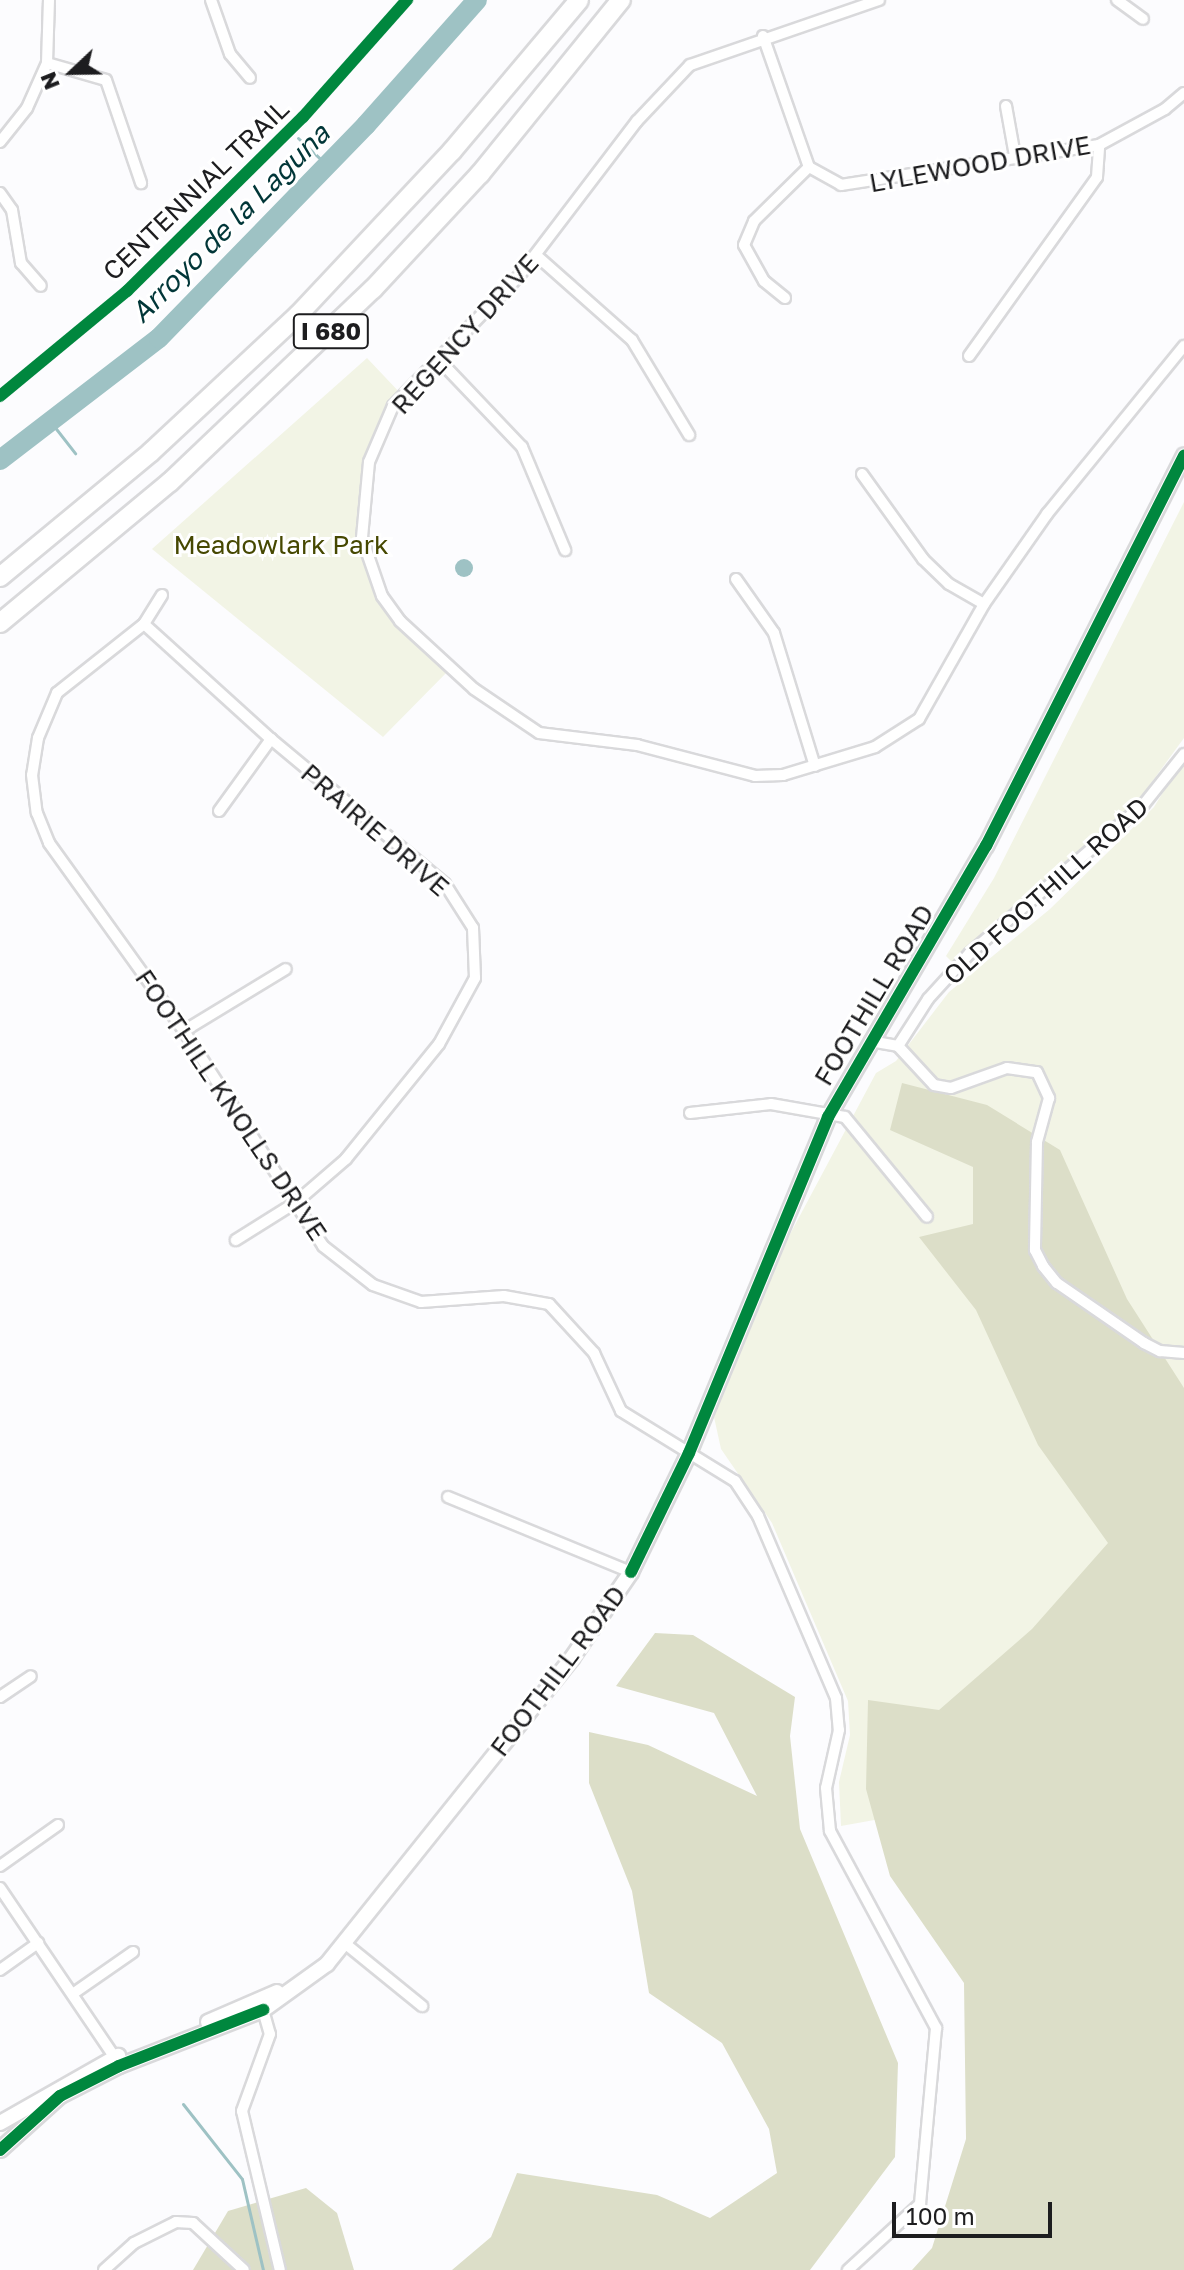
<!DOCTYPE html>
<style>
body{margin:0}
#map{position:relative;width:1184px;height:2270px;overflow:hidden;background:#fcfcfe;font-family:"Golos Text",sans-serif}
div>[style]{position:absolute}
.green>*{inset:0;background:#f2f4e5}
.forest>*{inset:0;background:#dcdec8}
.water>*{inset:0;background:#9ec2c4}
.round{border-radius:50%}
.stream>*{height:3px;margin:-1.5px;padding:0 1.5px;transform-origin:1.5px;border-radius:1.5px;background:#9ec2c4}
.river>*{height:20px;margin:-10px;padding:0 10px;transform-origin:10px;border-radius:10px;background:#9ec2c4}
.roads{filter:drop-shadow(2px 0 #d9d9db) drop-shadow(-2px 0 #d9d9db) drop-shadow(0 2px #d9d9db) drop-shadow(0 -2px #d9d9db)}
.minor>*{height:10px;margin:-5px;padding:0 5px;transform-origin:5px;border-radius:5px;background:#fff}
.secondary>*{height:14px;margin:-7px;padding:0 7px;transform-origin:7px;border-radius:7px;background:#fff}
.motorway>*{height:18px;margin:-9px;padding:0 9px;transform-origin:9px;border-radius:9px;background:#fff}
.cycleway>*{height:12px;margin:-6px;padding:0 6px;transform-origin:6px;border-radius:6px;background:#00873e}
span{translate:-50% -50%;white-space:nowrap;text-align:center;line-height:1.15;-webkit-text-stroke:6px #fff;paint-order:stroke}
.shield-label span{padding:2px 6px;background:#fff;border:2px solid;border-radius:6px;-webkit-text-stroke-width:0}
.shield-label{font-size:24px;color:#1d1d1f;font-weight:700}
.street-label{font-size:26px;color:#1d1d1f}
.park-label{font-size:26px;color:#464801}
.water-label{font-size:28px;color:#013638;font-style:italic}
.north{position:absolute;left:32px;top:32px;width:80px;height:80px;-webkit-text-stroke:6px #fff;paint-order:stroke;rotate:248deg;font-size:22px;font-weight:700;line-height:32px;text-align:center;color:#1d1d1f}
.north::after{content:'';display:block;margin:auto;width:28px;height:36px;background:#1d1d1f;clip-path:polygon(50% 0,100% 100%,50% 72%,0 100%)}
.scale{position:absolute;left:892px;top:2202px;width:160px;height:36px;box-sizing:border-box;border:4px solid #1d1d1f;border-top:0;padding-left:10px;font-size:24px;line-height:28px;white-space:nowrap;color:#1d1d1f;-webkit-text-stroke:6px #fff;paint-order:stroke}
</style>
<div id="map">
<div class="green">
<div style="clip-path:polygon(367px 358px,402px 395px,373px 445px,365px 535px,381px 587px,405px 624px,452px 667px,383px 737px,152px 549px)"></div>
<div style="clip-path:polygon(1184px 502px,1184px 738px,1138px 801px,954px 964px,946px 956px,994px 878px)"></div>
<div style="clip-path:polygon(1184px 758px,1184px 1613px,930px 1810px,841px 1826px,839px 1782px,850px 1735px,848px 1701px,772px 1523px,721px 1449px,714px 1417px,723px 1389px,764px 1283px,876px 1073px,896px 1061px,949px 992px,1050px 909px,1154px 807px)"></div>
</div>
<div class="forest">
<div style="clip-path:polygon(902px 1083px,987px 1105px,1060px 1150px,1127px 1299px,1184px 1388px,1184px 2270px,912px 2270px,932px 2248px,966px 2139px,964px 1983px,890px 1876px,866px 1789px,868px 1700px,939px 1710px,1032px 1629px,1108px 1543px,1038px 1445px,976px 1310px,919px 1237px,973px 1224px,973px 1167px,890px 1130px)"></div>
<div style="clip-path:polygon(655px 1633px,693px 1635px,795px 1697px,790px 1736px,800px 1829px,898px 2063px,895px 2157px,810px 2270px,452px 2270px,491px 2237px,517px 2173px,657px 2195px,710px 2218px,777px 2173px,769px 2129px,722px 2043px,649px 1993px,632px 1891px,589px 1783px,589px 1732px,648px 1745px,757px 1796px,714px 1713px,616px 1686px)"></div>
<div style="clip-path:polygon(306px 2188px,337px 2213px,354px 2270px,193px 2270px,228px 2211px)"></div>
</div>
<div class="water">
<div class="round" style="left:455px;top:559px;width:18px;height:18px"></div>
</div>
<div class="stream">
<div style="left:298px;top:138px;width:40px;rotate:43deg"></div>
<div style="left:50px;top:421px;width:41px;rotate:52deg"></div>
<div style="left:183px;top:2104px;width:95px;rotate:51.8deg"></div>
<div style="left:242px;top:2179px;width:93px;rotate:77deg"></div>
</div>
<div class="river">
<div style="left:0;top:460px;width:200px;rotate:-37.5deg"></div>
<div style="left:159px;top:338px;width:297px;rotate:-45.8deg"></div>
<div style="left:366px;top:125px;width:167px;rotate:-48.4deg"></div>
</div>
<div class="roads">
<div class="minor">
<div style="left:211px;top:0;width:57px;rotate:70.6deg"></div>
<div style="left:230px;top:54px;width:31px;rotate:50deg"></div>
<div style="left:879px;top:0;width:200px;rotate:161deg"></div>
<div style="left:690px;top:65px;width:77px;rotate:133.4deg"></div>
<div style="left:637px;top:121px;width:196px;rotate:127.3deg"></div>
<div style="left:518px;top:277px;width:180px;rotate:134.1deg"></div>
<div style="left:393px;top:406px;width:61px;rotate:113.2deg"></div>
<div style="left:369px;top:462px;width:76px;rotate:95.3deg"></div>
<div style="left:362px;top:538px;width:61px;rotate:71deg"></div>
<div style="left:382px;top:596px;width:31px;rotate:54deg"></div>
<div style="left:400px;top:621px;width:100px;rotate:42.6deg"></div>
<div style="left:474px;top:689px;width:78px;rotate:34.1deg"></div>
<div style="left:539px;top:733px;width:99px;rotate:7deg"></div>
<div style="left:637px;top:745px;width:122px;rotate:14.7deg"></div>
<div style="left:755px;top:776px;width:28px;rotate:-2deg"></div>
<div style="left:783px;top:775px;width:96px;rotate:-16.9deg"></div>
<div style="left:875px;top:747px;width:52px;rotate:-32.5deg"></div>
<div style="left:919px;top:719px;width:132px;rotate:-60.5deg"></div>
<div style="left:984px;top:604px;width:110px;rotate:-55deg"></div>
<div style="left:1047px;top:514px;width:217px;rotate:-50.8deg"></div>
<div style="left:1117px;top:0;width:32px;rotate:36deg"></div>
<div style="left:763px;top:36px;width:139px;rotate:70.7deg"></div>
<div style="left:809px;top:167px;width:37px;rotate:29deg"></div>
<div style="left:841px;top:185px;width:261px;rotate:-8.8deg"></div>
<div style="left:1099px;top:145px;width:75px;rotate:-28.6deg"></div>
<div style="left:1165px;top:109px;width:25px;rotate:-40deg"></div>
<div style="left:47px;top:63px;width:61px;rotate:16.1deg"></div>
<div style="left:106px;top:80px;width:109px;rotate:71.2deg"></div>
<div style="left:1006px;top:106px;width:51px;rotate:79.8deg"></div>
<div style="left:0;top:142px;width:43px;rotate:-51.5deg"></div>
<div style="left:27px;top:108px;width:49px;rotate:-66deg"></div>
<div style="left:47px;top:63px;width:63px;rotate:-88.2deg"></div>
<div style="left:0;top:193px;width:21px;rotate:55deg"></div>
<div style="left:12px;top:210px;width:54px;rotate:80.4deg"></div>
<div style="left:21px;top:263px;width:30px;rotate:49deg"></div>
<div style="left:537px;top:256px;width:127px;rotate:41.5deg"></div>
<div style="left:632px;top:340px;width:111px;rotate:59deg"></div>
<div style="left:785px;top:298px;width:27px;rotate:-141deg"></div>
<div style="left:764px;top:281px;width:41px;rotate:-119.1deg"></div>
<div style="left:744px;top:245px;width:26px;rotate:-67deg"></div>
<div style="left:754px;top:221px;width:77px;rotate:-44.5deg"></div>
<div style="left:969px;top:356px;width:220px;rotate:-54.4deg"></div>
<div style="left:1097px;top:177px;width:32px;rotate:-86deg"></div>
<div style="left:440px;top:361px;width:119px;rotate:46.4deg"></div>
<div style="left:522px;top:447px;width:112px;rotate:67.3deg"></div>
<div style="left:862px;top:474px;width:105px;rotate:54.3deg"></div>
<div style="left:923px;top:559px;width:36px;rotate:44deg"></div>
<div style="left:949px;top:584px;width:40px;rotate:29.7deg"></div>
<div style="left:736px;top:579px;width:66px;rotate:54.9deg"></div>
<div style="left:774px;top:633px;width:139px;rotate:72.9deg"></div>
<div style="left:162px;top:595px;width:34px;rotate:122deg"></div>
<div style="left:144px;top:624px;width:111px;rotate:141.6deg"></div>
<div style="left:57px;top:693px;width:49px;rotate:112.9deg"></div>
<div style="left:38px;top:738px;width:37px;rotate:99deg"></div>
<div style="left:32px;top:775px;width:38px;rotate:83deg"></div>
<div style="left:37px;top:813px;width:32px;rotate:68deg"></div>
<div style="left:49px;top:843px;width:231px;rotate:54.3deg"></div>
<div style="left:184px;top:1031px;width:256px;rotate:57.1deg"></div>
<div style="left:323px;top:1246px;width:63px;rotate:38deg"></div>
<div style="left:373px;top:1285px;width:51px;rotate:19.5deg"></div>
<div style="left:421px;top:1302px;width:83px;rotate:-4.1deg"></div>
<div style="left:504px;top:1296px;width:46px;rotate:10.1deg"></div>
<div style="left:549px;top:1304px;width:67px;rotate:47.4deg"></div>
<div style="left:594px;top:1353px;width:64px;rotate:65deg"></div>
<div style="left:621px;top:1411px;width:134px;rotate:31.6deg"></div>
<div style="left:735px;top:1481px;width:42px;rotate:56.7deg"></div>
<div style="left:758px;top:1516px;width:198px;rotate:66.8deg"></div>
<div style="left:836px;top:1698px;width:32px;rotate:85deg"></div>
<div style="left:839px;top:1730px;width:59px;rotate:102.6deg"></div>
<div style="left:826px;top:1788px;width:43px;rotate:84.7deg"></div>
<div style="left:830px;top:1831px;width:224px;rotate:61.7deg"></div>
<div style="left:936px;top:2028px;width:177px;rotate:95.2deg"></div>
<div style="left:920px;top:2204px;width:98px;rotate:137.5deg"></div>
<div style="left:144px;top:624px;width:171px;rotate:42.2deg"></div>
<div style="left:271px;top:739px;width:226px;rotate:39.8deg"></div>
<div style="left:445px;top:884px;width:52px;rotate:57.5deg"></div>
<div style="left:473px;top:928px;width:50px;rotate:87.7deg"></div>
<div style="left:475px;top:978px;width:75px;rotate:118.6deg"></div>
<div style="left:439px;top:1044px;width:148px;rotate:129deg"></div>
<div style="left:346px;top:1159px;width:67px;rotate:139.2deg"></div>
<div style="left:295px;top:1203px;width:70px;rotate:147.9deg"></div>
<div style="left:219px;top:811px;width:89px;rotate:-54.2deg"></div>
<div style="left:184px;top:1031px;width:119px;rotate:-31.3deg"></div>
<div style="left:870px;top:1041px;width:28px;rotate:10deg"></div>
<div style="left:898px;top:1046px;width:53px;rotate:47.3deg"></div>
<div style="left:934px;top:1085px;width:17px;rotate:10deg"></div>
<div style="left:951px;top:1088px;width:59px;rotate:-19.7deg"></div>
<div style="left:1007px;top:1068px;width:30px;rotate:8deg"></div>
<div style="left:1037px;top:1072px;width:29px;rotate:65deg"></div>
<div style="left:1049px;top:1098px;width:46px;rotate:105.3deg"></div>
<div style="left:1037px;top:1142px;width:108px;rotate:91.1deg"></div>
<div style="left:1035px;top:1250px;width:18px;rotate:63deg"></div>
<div style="left:1043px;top:1266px;width:22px;rotate:51deg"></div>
<div style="left:1057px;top:1283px;width:106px;rotate:34.6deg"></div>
<div style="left:1144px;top:1343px;width:18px;rotate:27deg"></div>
<div style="left:1160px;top:1351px;width:24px;rotate:5deg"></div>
<div style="left:898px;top:1046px;width:56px;rotate:-57.4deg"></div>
<div style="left:928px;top:999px;width:62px;rotate:-47.6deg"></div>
<div style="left:970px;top:953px;width:229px;rotate:-40.6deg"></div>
<div style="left:1144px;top:804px;width:64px;rotate:-51.3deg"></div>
<div style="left:690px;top:1113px;width:81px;rotate:-6.3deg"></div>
<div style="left:771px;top:1104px;width:75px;rotate:10deg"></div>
<div style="left:845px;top:1117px;width:129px;rotate:50.6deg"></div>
<div style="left:448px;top:1497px;width:198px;rotate:22.3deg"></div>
<div style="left:0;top:1697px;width:37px;rotate:-34deg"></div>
<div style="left:0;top:1866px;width:71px;rotate:-35.3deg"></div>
<div style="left:0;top:1888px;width:210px;rotate:55.9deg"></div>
<div style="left:347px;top:1945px;width:97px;rotate:39.1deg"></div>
<div style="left:0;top:1970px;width:47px;rotate:-35.4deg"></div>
<div style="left:74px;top:1993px;width:72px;rotate:-34.8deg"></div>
<div style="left:263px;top:2010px;width:25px;rotate:74deg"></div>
<div style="left:270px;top:2034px;width:82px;rotate:110deg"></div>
<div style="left:242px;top:2111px;width:163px;rotate:76.6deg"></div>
<div style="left:104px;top:2270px;width:40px;rotate:-42deg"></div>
<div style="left:134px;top:2243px;width:47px;rotate:-26.6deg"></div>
<div style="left:176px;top:2222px;width:17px;rotate:3deg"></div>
<div style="left:193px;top:2223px;width:69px;rotate:42.7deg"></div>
</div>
<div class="secondary">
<div style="left:208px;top:2022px;width:75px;rotate:-23.5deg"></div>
<div style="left:0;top:2123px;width:136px;rotate:-29.6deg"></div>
<div style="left:0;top:2150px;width:81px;rotate:-42deg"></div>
<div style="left:60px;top:2096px;width:66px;rotate:-27deg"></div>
<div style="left:119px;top:2066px;width:155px;rotate:-21.3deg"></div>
<div style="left:263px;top:2010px;width:79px;rotate:-35.7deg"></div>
<div style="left:327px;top:1964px;width:392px;rotate:-51.3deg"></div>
<div style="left:572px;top:1658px;width:104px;rotate:-55.5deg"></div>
<div style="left:631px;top:1572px;width:132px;rotate:-64deg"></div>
<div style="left:689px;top:1453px;width:364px;rotate:-67.5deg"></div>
<div style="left:828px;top:1117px;width:314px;rotate:-59.8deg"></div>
<div style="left:986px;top:846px;width:438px;rotate:-63.1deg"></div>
</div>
<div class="motorway">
<div style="left:0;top:577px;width:196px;rotate:-39.6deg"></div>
<div style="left:151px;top:452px;width:201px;rotate:-43deg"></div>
<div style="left:298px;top:315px;width:225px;rotate:-46.8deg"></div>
<div style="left:452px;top:151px;width:197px;rotate:-49.9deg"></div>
<div style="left:0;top:623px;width:221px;rotate:-39.7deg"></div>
<div style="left:170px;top:482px;width:280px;rotate:-43.6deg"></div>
<div style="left:373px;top:289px;width:157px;rotate:-47.1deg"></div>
<div style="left:480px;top:174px;width:224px;rotate:-51deg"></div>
</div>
</div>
<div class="cycleway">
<div style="left:0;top:396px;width:165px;rotate:-39.6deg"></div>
<div style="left:127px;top:291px;width:247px;rotate:-44.7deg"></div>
<div style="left:303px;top:117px;width:157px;rotate:-48.4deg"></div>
<div style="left:631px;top:1572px;width:132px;rotate:-64deg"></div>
<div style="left:689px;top:1453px;width:364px;rotate:-67.5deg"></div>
<div style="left:828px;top:1117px;width:314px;rotate:-59.8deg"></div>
<div style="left:986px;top:846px;width:438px;rotate:-63.1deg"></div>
<div style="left:0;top:2150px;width:81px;rotate:-42deg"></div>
<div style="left:60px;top:2096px;width:66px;rotate:-27deg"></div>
<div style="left:119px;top:2066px;width:155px;rotate:-21.3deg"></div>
</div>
<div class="shield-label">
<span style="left:331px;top:331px">I 680</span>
</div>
<div class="street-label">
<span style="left:980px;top:164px;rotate:-10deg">LYLEWOOD DRIVE</span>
<span style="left:196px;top:190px;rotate:-44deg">CENTENNIAL TRAIL</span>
<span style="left:465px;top:334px;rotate:-48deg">REGENCY DRIVE</span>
<span style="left:375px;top:830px;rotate:41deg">PRAIRIE DRIVE</span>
<span style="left:1046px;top:891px;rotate:-42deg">OLD FOOTHILL ROAD</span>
<span style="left:874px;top:995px;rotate:-59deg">FOOTHILL ROAD</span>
<span style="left:231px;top:1105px;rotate:56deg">FOOTHILL KNOLLS DRIVE</span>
<span style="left:558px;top:1671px;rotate:-53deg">FOOTHILL ROAD</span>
</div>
<div class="park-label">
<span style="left:281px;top:545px">Meadowlark Park</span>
</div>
<div class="water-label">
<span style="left:230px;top:223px;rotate:-45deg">Arroyo de la Laguna</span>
</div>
<div class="north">N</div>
<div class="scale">100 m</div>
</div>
